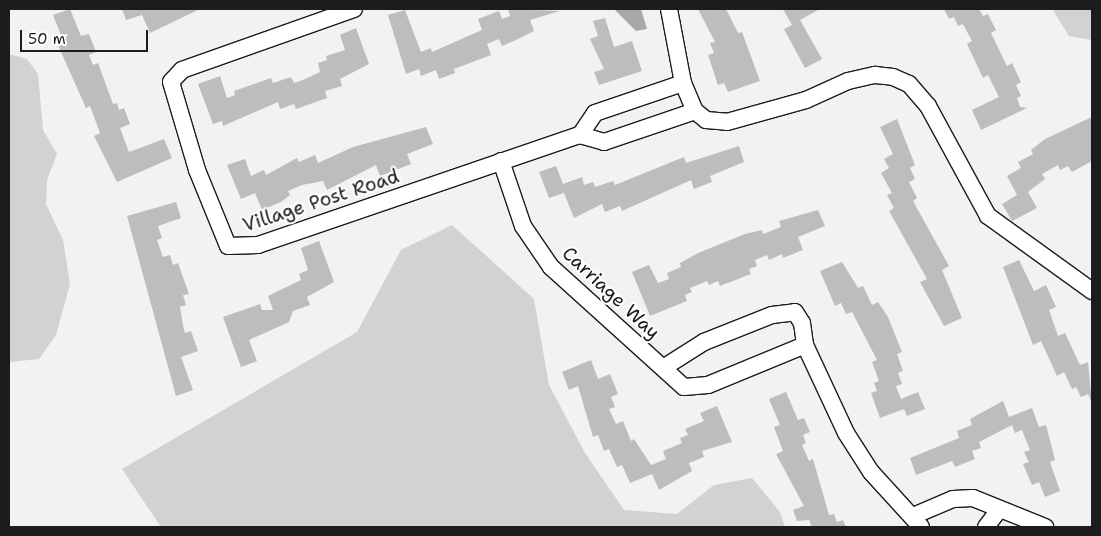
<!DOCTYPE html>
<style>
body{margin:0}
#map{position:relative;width:1101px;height:536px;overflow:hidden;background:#f2f2f2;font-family:"Shantell Sans",sans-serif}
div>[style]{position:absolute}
.green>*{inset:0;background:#d2d2d2}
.water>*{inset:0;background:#a8a8a8}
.building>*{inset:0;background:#bdbdbd}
.roads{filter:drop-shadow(1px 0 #1c1c1c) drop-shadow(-1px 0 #1c1c1c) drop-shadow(0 1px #1c1c1c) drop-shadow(0 -1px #1c1c1c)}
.minor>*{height:16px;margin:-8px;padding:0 8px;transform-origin:8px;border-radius:8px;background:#fff}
span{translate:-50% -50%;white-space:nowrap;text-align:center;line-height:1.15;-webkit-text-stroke:4px #fff;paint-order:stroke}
.street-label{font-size:19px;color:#1c1c1c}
.frame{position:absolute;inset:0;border:10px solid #1c1c1c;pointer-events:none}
.scale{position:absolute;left:20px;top:30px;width:128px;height:22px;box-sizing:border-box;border:2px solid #1c1c1c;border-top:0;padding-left:6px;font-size:15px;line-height:18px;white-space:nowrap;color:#1c1c1c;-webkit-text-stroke:4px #fff;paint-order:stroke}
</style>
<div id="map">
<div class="green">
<div style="clip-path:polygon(1052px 9px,1092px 9px,1092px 40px,1069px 36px)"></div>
<div style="clip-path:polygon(9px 54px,27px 59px,38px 74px,43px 130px,57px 154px,47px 180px,46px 204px,63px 240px,70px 284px,56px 335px,39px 359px,9px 362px)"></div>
<div style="clip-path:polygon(452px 225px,534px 299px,549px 385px,585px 453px,624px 510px,677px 514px,714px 485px,752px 478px,780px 512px,785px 527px,161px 527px,122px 469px,357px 332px,401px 250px)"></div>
</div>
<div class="water">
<div style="clip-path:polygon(614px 9px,641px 9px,647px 29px,636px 31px)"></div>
</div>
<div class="building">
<div style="clip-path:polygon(70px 9px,81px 36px,89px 34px,96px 52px,89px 55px,93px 65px,98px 63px,113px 104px,117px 103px,119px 110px,124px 108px,130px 124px,120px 128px,129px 152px,164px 139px,172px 158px,117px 182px,94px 136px,100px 133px,90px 106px,86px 108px,57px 43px,63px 40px,53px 15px)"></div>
<div style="clip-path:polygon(122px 9px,200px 9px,150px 33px,142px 15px,126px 20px)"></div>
<div style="clip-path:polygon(508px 9px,560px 11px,530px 20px,534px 31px,516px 40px,502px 46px,499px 39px,487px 44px,491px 55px,454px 69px,455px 73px,439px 79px,436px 70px,421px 76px,419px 69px,406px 74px,388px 15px,405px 10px,421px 52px,431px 48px,432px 52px,482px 30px,478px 19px,499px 11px,502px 19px,510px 16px)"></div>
<div style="clip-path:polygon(698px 9px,726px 9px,738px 33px,742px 32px,760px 81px,728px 92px,724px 83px,718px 85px,708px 55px,714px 53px,710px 43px,715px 42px)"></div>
<div style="clip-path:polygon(783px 9px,820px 9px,800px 20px,822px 59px,805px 68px,784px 29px,792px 25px)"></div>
<div style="clip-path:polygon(944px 9px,979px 9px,983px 16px,988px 14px,996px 30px,991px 33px,1007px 66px,1012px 63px,1021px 82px,1016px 85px,1021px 96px,1017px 98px,1020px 107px,1027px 108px,981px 130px,972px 110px,999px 97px,988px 75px,983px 78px,967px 44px,972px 41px,963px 24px,958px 26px,954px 17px,949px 19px)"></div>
<div style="clip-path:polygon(605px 18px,614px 47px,632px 41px,642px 71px,599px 85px,594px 72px,604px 69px,590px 39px,598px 36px,593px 21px)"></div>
<div style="clip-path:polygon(356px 28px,369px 64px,340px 79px,342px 86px,325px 91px,327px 98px,296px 109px,294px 104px,280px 109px,278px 102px,223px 126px,222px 121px,213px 124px,198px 84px,220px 76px,227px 98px,235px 95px,234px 91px,271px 78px,273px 83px,291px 77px,294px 83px,303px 80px,320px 72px,318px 63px,327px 60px,326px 56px,345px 50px,340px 35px)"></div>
<div style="clip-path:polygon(1092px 109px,1092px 161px,1072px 172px,1068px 166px,1060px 170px,1058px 165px,1042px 174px,1045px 179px,1028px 192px,1037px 208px,1012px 221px,1002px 204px,1017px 195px,1007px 176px,1021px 168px,1018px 162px,1033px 154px,1031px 150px,1045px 139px,1092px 117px)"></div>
<div style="clip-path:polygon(897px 119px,915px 165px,910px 168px,915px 179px,909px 182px,917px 198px,913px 201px,949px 266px,942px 270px,962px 318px,944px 326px,920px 282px,927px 279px,889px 211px,894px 208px,887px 195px,892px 193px,881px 173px,889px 168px,884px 159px,893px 154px,880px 127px)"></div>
<div style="clip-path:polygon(426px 127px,433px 144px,407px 154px,411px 164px,380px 176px,376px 165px,327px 190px,323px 181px,302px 185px,288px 191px,290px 195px,281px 202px,262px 210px,255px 193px,241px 199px,227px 165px,245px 159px,251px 176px,264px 170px,266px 175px,297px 158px,299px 162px,315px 155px,318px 163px,353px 147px)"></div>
<div style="clip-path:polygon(739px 146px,744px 162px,710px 176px,712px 182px,694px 189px,691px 180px,622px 211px,620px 206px,605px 212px,602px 204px,574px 218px,564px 193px,549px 198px,539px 172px,556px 166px,563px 184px,582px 177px,584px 185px,593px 182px,595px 187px,613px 181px,615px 185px,684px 157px,686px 163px)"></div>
<div style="clip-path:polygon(176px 202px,181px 218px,158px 226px,162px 238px,157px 240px,163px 257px,170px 255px,173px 265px,178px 263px,189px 294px,183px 295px,186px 305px,180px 307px,183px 325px,185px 333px,191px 331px,198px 351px,181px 357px,193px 390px,176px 396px,127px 216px)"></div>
<div style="clip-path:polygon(818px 210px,825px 226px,798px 237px,803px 250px,783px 258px,782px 254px,769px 260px,767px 255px,755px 260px,757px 266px,749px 269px,751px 274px,720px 286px,718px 281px,709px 285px,707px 281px,690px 288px,692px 292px,685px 295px,687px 301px,650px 316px,632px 272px,649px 265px,658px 283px,669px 279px,667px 273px,681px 267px,680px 263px,698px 253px,745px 234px,762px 230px,763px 234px,781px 227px,779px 221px)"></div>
<div style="clip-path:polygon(319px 241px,334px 282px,307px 297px,310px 305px,293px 311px,289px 322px,249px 340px,257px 361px,241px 367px,223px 317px,260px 304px,262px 310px,273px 310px,268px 296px,301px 280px,299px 274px,308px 270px,301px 248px)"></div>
<div style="clip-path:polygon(1019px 260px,1034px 291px,1046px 285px,1056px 307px,1049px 310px,1058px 336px,1065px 333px,1080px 365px,1088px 362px,1092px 403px,1088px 394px,1081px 397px,1076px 387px,1072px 389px,1064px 372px,1057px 376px,1041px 341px,1033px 345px,1003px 267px)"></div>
<div style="clip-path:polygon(842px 262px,858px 288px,863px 286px,872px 305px,878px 302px,888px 317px,902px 352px,897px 354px,903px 371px,898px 373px,902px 384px,896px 386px,901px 399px,918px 392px,925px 409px,907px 416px,904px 409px,880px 418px,871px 393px,877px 391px,874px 383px,879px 381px,872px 362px,877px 360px,852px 312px,846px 314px,841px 303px,835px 306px,820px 271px)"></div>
<div style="clip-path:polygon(591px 360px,598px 379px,610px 374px,618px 394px,611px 397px,615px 407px,609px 409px,616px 424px,623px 421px,631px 441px,634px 439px,651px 465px,666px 459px,663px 451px,682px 443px,680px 438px,688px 435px,685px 429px,704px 421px,700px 413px,717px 406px,732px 442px,702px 451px,704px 457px,689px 463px,692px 471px,659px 490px,652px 474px,630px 483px,622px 465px,617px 467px,609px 449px,604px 451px,598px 435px,593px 437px,578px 386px,569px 390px,562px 372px)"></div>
<div style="clip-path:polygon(786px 392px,798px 420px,804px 418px,810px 432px,803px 435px,806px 443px,802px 445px,809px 461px,813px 459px,829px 515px,834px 514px,837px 522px,843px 520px,846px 527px,812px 527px,809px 520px,797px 521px,793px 510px,804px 506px,776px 454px,783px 451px,774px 427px,780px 425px,769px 399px)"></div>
<div style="clip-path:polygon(1003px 401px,1009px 417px,1032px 408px,1039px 427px,1046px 425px,1055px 460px,1050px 462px,1060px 491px,1045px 497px,1039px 482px,1032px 485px,1023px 464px,1029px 462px,1024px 452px,1030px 450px,1022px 430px,1015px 433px,1012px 425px,979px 442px,981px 448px,972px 451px,975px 459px,955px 467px,952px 461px,916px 475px,910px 458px,959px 438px,957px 431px,972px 425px,970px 419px)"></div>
</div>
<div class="roads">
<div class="minor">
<div style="left:354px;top:9px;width:182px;rotate:160.5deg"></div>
<div style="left:182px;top:70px;width:16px;rotate:133deg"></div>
<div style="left:171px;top:82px;width:92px;rotate:73.5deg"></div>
<div style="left:197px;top:170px;width:82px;rotate:67.8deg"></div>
<div style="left:228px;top:246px;width:30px;rotate:-2deg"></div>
<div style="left:258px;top:245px;width:340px;rotate:-18.9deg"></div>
<div style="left:669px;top:9px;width:75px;rotate:79.3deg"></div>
<div style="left:683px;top:83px;width:30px;rotate:67deg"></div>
<div style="left:695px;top:111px;width:14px;rotate:39deg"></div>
<div style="left:706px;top:120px;width:21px;rotate:5deg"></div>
<div style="left:727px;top:122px;width:82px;rotate:-15.6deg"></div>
<div style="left:806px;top:100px;width:46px;rotate:-24.3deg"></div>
<div style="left:848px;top:81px;width:28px;rotate:-13deg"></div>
<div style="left:875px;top:75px;width:18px;rotate:6deg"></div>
<div style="left:893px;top:77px;width:17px;rotate:24deg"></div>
<div style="left:909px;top:84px;width:29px;rotate:49deg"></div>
<div style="left:928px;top:106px;width:125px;rotate:61.4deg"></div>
<div style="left:988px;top:216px;width:128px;rotate:35.8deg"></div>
<div style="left:683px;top:83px;width:93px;rotate:161.2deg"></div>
<div style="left:595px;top:113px;width:27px;rotate:124deg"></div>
<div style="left:580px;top:135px;width:25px;rotate:16deg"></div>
<div style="left:604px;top:142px;width:96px;rotate:-18.8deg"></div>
<div style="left:501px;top:161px;width:69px;rotate:71.3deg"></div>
<div style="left:523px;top:226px;width:50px;rotate:55.7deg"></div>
<div style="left:551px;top:267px;width:179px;rotate:42.1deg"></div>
<div style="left:684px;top:387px;width:24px;rotate:-5deg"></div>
<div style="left:708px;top:385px;width:105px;rotate:-22.4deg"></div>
<div style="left:663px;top:368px;width:49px;rotate:-32.4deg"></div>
<div style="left:704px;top:342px;width:73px;rotate:-21.7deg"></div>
<div style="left:772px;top:315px;width:23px;rotate:-7deg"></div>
<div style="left:795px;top:312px;width:13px;rotate:58deg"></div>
<div style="left:802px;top:323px;width:22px;rotate:82deg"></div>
<div style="left:805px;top:345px;width:97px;rotate:65deg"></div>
<div style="left:846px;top:433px;width:46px;rotate:57.3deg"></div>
<div style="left:871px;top:472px;width:74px;rotate:47.7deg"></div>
<div style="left:913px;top:516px;width:43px;rotate:-23deg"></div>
<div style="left:953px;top:499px;width:20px;rotate:-3deg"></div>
<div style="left:973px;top:498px;width:78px;rotate:21.9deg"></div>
<div style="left:986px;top:527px;width:21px;rotate:-53deg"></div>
</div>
</div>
<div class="street-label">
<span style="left:321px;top:201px;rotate:-18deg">Village Post Road</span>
<span style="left:611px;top:293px;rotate:43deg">Carriage Way</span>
</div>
<div class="frame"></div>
<div class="scale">50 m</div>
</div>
